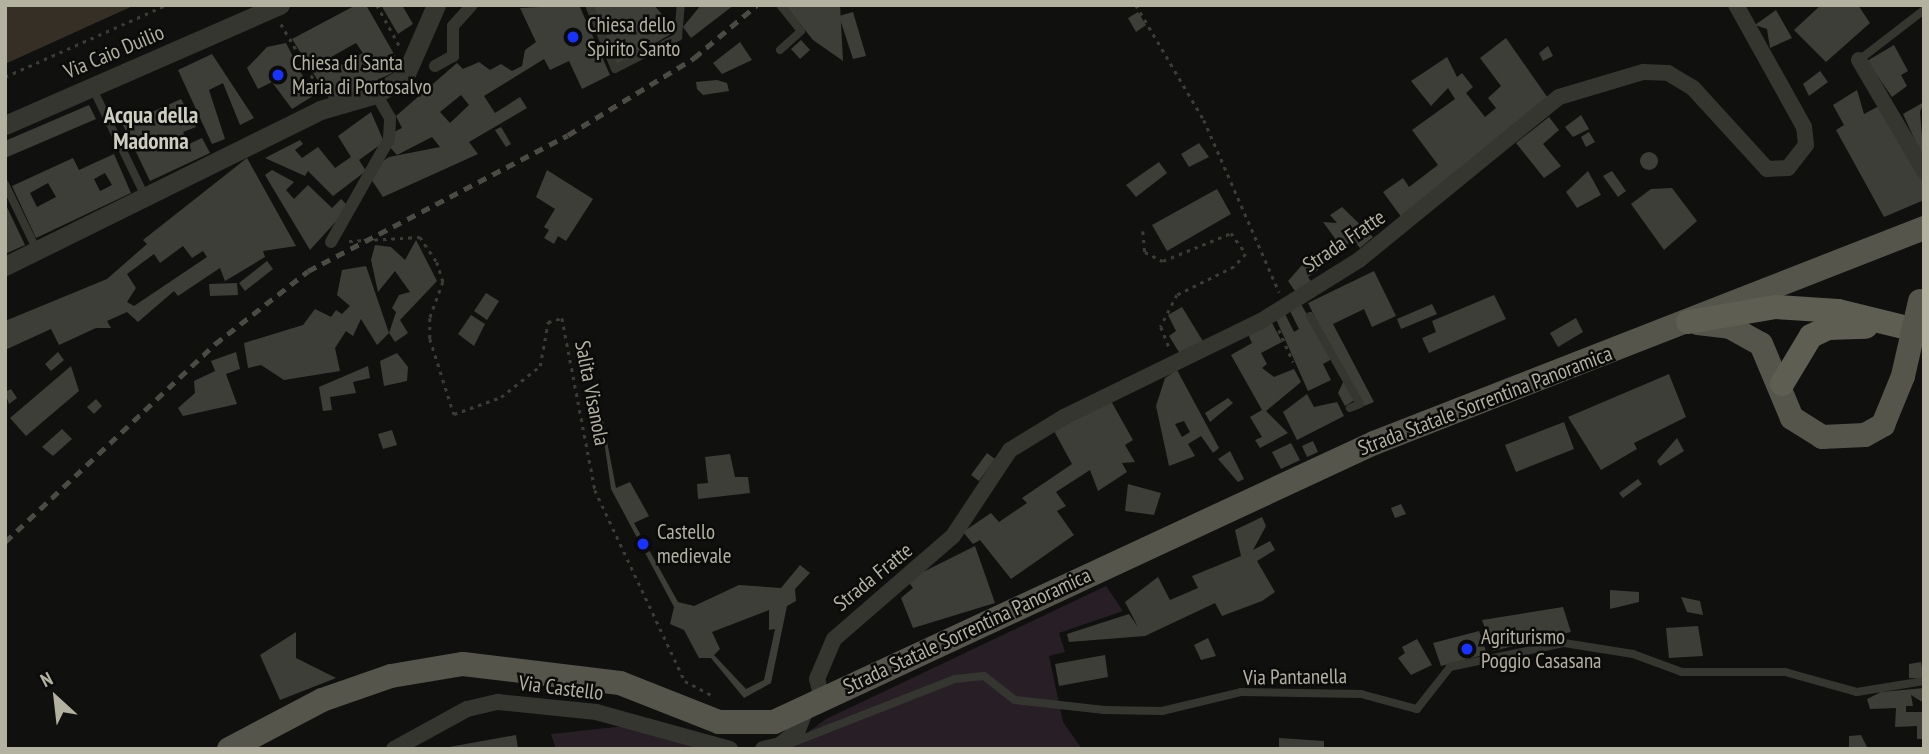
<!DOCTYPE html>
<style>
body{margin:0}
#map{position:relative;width:1929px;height:754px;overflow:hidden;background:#10100f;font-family:"PT Sans Narrow",sans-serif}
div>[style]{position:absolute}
.green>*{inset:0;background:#281e25}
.water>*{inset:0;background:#352f25}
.building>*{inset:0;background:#3e3e38}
.round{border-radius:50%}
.path>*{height:2.5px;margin-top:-1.25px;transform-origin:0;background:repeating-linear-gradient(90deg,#3d3c36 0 3.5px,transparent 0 8.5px)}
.service>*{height:8px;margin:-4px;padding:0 4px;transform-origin:4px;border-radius:4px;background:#353630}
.pedestrian>*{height:12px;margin:-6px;padding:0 6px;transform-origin:6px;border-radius:6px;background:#353630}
.minor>*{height:16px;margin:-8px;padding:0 8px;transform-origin:8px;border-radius:8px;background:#353630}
.tertiary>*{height:19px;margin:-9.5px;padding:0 9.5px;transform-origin:9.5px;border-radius:9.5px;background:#353630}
.primary>*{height:24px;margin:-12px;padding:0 12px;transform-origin:12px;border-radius:12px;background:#55554b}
.trunk>*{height:24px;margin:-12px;padding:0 12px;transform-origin:12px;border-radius:12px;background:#5e5e53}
.rail>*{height:5px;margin-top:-2.5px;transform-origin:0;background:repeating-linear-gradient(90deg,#4b4b43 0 9px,transparent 0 16px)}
.primary-bridge>*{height:24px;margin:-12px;padding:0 12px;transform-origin:12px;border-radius:12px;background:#55554b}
.dots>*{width:19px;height:19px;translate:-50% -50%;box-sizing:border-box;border:4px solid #0b0b0a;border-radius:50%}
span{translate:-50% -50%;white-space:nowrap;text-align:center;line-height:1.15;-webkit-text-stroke:5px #0b0b0a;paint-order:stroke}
.poi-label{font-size:21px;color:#b3b19f}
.left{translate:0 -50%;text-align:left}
.street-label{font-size:21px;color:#b3b19f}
.neighbourhood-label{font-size:23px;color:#cecec0;font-weight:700}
.frame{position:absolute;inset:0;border:7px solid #b3b19f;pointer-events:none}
.north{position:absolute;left:21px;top:663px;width:70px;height:70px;-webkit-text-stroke:5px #0b0b0a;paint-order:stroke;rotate:333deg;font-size:19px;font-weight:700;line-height:28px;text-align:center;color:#b3b19f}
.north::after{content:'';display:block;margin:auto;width:24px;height:32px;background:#b3b19f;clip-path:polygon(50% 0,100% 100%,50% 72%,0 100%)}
</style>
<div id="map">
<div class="green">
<div style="clip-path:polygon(1106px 586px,1123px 611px,1059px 633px,1065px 652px,1049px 656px,1063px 722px,1082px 749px,785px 749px,826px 719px)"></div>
<div style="clip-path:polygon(616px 727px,653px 727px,717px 749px,556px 749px,551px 734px)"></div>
</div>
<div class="water">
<div style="clip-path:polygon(5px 5px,135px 5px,5px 64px)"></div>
</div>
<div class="building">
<div style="clip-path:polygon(evenodd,356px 5px,366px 5px,402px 68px,332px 103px,292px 39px,356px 5px,356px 43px,363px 53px,337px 67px,331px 57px,356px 43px)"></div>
<div style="clip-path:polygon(381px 5px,402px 5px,413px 24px,398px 34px)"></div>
<div style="clip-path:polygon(evenodd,579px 5px,610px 75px,582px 89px,569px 61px,550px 70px,544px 59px,484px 96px,495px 113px,520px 97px,527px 108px,469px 142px,478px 154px,383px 197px,371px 179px,376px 166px,389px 157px,440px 147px,432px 137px,397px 155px,388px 145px,390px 134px,402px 128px,396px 116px,457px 63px,463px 69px,479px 62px,490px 70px,501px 64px,512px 71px,522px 66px,525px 50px,536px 42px,520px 8px,579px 5px,461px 95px,469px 105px,450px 123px,440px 112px,461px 95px)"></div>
<div style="clip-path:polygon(593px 5px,654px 5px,676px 31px,616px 66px)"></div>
<div style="clip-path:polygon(701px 5px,734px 5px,691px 38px,683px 27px)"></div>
<div style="clip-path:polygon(785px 5px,840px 5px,843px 61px,813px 40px)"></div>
<div style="clip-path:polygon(1821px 5px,1858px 5px,1870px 23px,1826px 62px,1794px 30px)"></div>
<div style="clip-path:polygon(1776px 10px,1792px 38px,1770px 48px,1767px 29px,1755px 25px)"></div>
<div style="clip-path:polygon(853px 12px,866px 56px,853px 59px,839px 16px)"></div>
<div style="clip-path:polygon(1138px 12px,1146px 25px,1136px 32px,1128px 18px)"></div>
<div style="clip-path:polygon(1506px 38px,1550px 101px,1402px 218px,1383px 192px,1403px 178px,1409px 187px,1438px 165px,1412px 130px,1455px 99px,1448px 88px,1431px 106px,1411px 81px,1447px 57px,1457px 77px,1462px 73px,1473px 87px,1466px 93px,1485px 117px,1496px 108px,1488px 98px,1501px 86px,1480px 58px)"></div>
<div style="clip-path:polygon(801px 40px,810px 50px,800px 59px,791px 49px)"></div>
<div style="clip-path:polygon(740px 42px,752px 60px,722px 74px,713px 63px)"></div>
<div style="clip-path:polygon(286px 43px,313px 96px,292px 109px,272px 82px,258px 89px,247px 68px,267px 47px)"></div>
<div style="clip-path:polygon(1894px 45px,1908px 71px,1901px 75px,1907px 86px,1892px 97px,1867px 61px)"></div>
<div style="clip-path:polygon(1548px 46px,1553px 56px,1543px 61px,1539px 53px)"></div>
<div style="clip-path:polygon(212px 54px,254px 118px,240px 125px,223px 83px,209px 90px,225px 139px,212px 144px,178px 70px)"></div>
<div style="clip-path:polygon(1820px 71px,1828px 82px,1809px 96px,1803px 84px)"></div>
<div style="clip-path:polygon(717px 80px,727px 83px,729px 91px,703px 95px,697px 89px,696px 82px)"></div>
<div style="clip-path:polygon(1857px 90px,1864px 114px,1879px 106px,1924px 183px,1924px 200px,1884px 217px,1836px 130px,1844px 125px,1833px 105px)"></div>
<div style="clip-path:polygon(181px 99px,196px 127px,183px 132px,189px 144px,202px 138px,210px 153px,150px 181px,123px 125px)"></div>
<div style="clip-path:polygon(1924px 102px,1920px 112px,1924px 160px,1903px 114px)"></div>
<div style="clip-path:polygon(89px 105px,96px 119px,5px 158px,5px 141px)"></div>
<div style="clip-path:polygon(371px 112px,384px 142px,359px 160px,366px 171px,333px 196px,308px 171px,305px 176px,265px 158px,300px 140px,303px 144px,295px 150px,302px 158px,318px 147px,335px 168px,351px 157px,338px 136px)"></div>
<div style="clip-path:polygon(1581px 115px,1589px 129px,1573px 137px,1565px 127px)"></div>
<div style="clip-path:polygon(1549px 117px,1559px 130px,1543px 144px,1561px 166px,1544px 178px,1516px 143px)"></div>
<div style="clip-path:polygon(501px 127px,511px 144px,506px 147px,495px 130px)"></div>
<div style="clip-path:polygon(1589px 132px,1595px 142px,1586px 147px,1581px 137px)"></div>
<div style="clip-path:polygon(1199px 143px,1209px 157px,1189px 167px,1181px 154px)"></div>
<div class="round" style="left:1640px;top:152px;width:18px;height:18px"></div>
<div style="clip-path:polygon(evenodd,114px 154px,131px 193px,36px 238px,12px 186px,73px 158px,79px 170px,114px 154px,105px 173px,112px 185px,100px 191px,94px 179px,105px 173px,114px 154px,48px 183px,56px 197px,37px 207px,30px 193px,48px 183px)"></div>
<div style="clip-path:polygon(evenodd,247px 158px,296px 246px,263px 251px,265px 257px,225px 281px,220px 268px,178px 296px,174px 291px,138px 322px,127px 312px,107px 321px,111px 328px,96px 328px,59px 345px,51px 329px,5px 350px,5px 321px,107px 279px,147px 244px,143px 240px,247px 158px,183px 246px,192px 258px,203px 251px,207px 257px,134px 306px,127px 302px,136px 288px,127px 274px,154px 254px,160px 263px,183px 246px)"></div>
<div style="clip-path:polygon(1159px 162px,1167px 173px,1136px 197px,1126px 185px)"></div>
<div style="clip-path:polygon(272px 170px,294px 182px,286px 190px,294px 199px,308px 185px,332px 208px,341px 199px,349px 207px,310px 250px,265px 175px)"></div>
<div style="clip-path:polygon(547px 170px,593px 199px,566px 241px,558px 236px,554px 244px,544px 238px,549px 230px,544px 227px,555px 209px,536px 197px)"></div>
<div style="clip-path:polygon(1588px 171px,1601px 195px,1577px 208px,1566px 192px)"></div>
<div style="clip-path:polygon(1612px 171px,1626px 191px,1618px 197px,1603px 176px)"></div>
<div style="clip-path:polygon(1672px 188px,1697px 221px,1664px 250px,1631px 204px,1651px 189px)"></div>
<div style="clip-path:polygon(1217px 189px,1231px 214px,1167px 251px,1152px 225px)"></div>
<div style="clip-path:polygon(5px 203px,25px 245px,5px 254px)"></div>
<div style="clip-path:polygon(1342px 207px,1373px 237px,1360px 248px,1353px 240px,1342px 248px,1323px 222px,1337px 223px,1330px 215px)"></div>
<div style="clip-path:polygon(416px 240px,437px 281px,400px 320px,408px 333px,395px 342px,389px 333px,396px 312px,392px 308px,399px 295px,410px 292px,395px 271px,378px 292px,371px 260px,375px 245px,391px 247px,405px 260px)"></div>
<div style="clip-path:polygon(1310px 256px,1319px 269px,1308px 277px,1313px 284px,1297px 294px,1288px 281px)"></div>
<div style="clip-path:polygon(267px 261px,273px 269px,245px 291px,239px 283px)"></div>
<div style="clip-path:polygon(366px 266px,389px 333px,377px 345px,361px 319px,353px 336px,346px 331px,335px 348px,340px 371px,284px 380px,261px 365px,248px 368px,244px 343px,303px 325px,315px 309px,331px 317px,336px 310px,342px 314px,350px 306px,337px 295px,342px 270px)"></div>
<div style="clip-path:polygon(1374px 271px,1396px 316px,1372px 327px,1364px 309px,1333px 324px,1374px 402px,1359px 408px,1355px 400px,1345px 406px,1338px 393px,1345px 378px,1308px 303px)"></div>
<div style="clip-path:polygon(237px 283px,238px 295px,210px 296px,209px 284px)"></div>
<div style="clip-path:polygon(486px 293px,499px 301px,487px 320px,474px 311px)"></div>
<div style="clip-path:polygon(1494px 295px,1506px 319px,1429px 353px,1422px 338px,1436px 332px,1432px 321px)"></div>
<div style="clip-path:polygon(1301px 304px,1332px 359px,1323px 364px,1331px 380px,1308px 391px,1276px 319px,1285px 314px,1294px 332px,1299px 329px,1290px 311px)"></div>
<div style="clip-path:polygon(1432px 304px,1437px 314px,1401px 329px,1397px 319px)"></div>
<div style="clip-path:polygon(1182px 307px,1204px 343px,1182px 357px,1169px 336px,1176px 331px,1168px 315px)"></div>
<div style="clip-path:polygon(471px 315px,485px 324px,474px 346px,458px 334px)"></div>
<div style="clip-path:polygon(1576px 318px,1583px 332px,1558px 347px,1550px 333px)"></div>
<div style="clip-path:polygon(1271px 321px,1282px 342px,1261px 353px,1267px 364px,1262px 368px,1274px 377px,1294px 369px,1301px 382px,1266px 411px,1288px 433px,1260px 448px,1255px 440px,1262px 437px,1250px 417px,1262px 410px,1231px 355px,1252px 343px,1247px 332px)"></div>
<div style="clip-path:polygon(58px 352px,64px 360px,51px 371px,45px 364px)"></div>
<div style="clip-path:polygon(236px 352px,240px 369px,226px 374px,237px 404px,183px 416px,178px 408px,195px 393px,194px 381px,215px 371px,211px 361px)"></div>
<div style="clip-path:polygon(397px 353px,408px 367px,407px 381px,384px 386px,380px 361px)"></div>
<div style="clip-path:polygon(71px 366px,79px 391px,26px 436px,10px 418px)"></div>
<div style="clip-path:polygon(368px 366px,370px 378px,353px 382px,356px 393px,330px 397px,332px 410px,323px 411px,319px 387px)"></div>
<div style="clip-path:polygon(evenodd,1177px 370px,1219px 448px,1213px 453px,1201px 436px,1188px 444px,1195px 456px,1169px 466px,1156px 406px,1165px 378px,1177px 370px,1184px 421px,1190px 432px,1182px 437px,1175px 424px,1184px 421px)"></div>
<div style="clip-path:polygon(1669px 374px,1686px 417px,1634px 443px,1637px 449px,1601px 470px,1568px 417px)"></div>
<div style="clip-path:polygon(evenodd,595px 379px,616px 488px,630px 482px,649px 516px,634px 523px,678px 602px,694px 606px,739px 585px,781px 588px,800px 565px,810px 573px,795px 589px,796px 601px,787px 606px,771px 683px,744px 698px,711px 658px,699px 658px,684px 630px,670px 624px,674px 607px,611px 489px,595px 379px,769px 610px,769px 630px,775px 629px,764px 680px,746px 689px,714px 655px,720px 649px,712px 632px,769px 610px)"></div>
<div style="clip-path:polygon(11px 389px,17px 398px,9px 404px,5px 392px)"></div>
<div style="clip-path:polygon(1307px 394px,1314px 407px,1337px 402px,1344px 416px,1297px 440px,1283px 412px)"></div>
<div style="clip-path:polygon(1228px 398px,1233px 403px,1210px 422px,1205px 413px)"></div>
<div style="clip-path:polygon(96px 399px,102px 406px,94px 414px,87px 407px)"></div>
<div style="clip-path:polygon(1111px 401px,1133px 440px,1125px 445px,1135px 462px,1122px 463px,1127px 472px,1098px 491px,1090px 470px,1056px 492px,1066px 506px,1057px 511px,1074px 535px,1011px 579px,980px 540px,973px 544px,963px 532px,991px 513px,999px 522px,1027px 503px,1022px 498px,1072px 464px,1054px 431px)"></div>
<div style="clip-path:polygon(1564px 422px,1574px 449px,1516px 472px,1505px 445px)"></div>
<div style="clip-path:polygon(62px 429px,72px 439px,53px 456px,42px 447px)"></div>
<div style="clip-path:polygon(392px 430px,397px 445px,383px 449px,378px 434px)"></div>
<div style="clip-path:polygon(1677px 438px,1684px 451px,1660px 466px,1657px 461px)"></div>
<div style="clip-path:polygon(1313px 441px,1318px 452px,1307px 457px,1302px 446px)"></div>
<div style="clip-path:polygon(1291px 443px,1300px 460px,1281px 469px,1272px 452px)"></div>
<div style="clip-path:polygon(1230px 451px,1244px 479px,1238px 482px,1218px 459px)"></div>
<div style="clip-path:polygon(987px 453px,995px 459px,979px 481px,971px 475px)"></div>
<div style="clip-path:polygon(730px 454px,735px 477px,748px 477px,750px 493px,698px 499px,697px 484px,708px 483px,705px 457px)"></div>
<div style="clip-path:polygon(1638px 479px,1642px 484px,1623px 498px,1619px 493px)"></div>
<div style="clip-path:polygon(1128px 484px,1161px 493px,1154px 515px,1125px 511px)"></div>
<div style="clip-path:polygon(1401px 504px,1406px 514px,1395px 518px,1391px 508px)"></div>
<div style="clip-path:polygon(1262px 517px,1266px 526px,1253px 550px,1270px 541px,1275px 550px,1257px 561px,1275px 592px,1262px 601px,1222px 616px,1215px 603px,1145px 636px,1069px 642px,1067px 634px,1129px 614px,1138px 627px,1125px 602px,1158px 577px,1170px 600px,1198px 588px,1192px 576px,1241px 556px,1235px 530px)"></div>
<div style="clip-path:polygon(975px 546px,995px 603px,913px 628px,901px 598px,913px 588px,907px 580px)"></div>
<div style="clip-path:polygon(1610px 590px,1639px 592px,1639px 602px,1610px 609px)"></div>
<div style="clip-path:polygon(1681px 597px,1700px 601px,1703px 615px,1687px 612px)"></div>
<div style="clip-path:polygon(1563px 607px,1571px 632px,1493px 651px,1482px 620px)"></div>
<div style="clip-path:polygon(1698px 626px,1703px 656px,1669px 658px,1666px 628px)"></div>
<div style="clip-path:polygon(1479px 631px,1487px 654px,1441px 666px,1433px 643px)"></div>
<div style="clip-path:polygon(296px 632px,296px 658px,336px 678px,280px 700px,260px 655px)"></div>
<div style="clip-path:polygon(1208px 638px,1216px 656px,1201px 660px,1194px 645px)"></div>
<div style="clip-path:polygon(1417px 639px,1432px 665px,1411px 675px,1398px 658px,1405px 653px,1402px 647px)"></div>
<div style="clip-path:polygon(1105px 655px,1108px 677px,1059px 686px,1055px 664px)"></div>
<div style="clip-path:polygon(1921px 662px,1924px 678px,1909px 678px,1909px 664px)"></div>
<div style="clip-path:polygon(1924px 688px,1924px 703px,1911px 695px,1913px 706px,1906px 706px,1906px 712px,1924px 712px,1924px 739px,1917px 739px,1917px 726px,1895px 727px,1896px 708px,1870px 709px,1867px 699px,1881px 692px)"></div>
<div style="clip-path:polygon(516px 735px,518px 749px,449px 749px,449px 747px)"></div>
<div style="clip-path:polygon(1861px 735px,1867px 747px,1837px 749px,1849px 747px,1849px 736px)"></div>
<div style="clip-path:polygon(1279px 738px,1324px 741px,1324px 749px,1279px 749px)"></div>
</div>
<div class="path">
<div style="left:377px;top:5px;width:46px;rotate:61.2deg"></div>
<div style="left:1136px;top:5px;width:134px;rotate:59.4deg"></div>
<div style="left:1204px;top:120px;width:188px;rotate:66.4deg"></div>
<div style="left:281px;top:24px;width:77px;rotate:59.4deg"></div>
<div style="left:5px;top:77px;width:176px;rotate:-24.1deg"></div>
<div style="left:1143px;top:231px;width:21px;rotate:85deg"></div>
<div style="left:1145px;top:252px;width:20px;rotate:27deg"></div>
<div style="left:1163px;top:261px;width:74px;rotate:-22.4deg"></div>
<div style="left:1231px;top:233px;width:26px;rotate:54deg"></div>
<div style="left:1246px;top:254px;width:18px;rotate:133deg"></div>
<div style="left:1234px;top:267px;width:64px;rotate:153.8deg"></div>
<div style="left:1177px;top:295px;width:36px;rotate:117deg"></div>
<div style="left:1161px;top:327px;width:22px;rotate:68deg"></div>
<div style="left:349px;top:241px;width:71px;rotate:-3.2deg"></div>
<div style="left:420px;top:237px;width:30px;rotate:56deg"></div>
<div style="left:437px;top:262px;width:21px;rotate:73deg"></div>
<div style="left:443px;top:282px;width:38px;rotate:110deg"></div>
<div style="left:430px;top:318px;width:21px;rotate:90deg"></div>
<div style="left:430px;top:339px;width:79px;rotate:72.3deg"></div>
<div style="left:454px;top:414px;width:50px;rotate:-19.9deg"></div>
<div style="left:501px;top:397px;width:50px;rotate:-38.5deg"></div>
<div style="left:540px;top:366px;width:45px;rotate:-79.7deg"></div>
<div style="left:548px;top:322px;width:15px;rotate:-16deg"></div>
<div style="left:562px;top:318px;width:175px;rotate:79.1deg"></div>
<div style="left:595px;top:490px;width:211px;rotate:64.8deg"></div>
<div style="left:685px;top:681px;width:32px;rotate:28deg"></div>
<div style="left:1279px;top:330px;width:35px;rotate:66deg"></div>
</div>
<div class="service">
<div style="left:589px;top:5px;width:69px;rotate:67.9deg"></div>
<div style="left:615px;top:69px;width:71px;rotate:-26.9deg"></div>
<div style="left:678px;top:37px;width:32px;rotate:-85deg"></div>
<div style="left:780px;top:50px;width:28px;rotate:-42deg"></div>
<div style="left:801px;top:31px;width:33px;rotate:-129deg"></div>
<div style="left:1859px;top:60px;width:82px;rotate:-37.6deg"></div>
<div style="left:92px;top:87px;width:121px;rotate:64.1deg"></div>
<div style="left:5px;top:184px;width:71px;rotate:64.2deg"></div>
<div style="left:1310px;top:316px;width:101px;rotate:60.4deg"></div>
<div style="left:1360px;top:404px;width:11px;rotate:158deg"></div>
<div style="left:789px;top:744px;width:178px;rotate:-21.4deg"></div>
<div style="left:955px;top:679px;width:29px;rotate:-6deg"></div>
<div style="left:984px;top:676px;width:39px;rotate:38deg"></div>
<div style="left:1015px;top:700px;width:90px;rotate:6.4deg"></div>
<div style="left:1104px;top:710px;width:58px;rotate:1deg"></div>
<div style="left:1162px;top:711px;width:81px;rotate:-13.5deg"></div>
<div style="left:1241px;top:692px;width:120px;rotate:1deg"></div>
<div style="left:1361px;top:694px;width:58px;rotate:15deg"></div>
<div style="left:1417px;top:709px;width:53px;rotate:-51.8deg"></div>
<div style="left:1450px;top:667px;width:116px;rotate:-11.9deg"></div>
<div style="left:1564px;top:643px;width:70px;rotate:9.1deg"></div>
<div style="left:1633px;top:654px;width:52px;rotate:20.2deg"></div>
<div style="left:1682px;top:672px;width:103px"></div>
<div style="left:1785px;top:672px;width:75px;rotate:15.5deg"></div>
<div style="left:1857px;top:692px;width:68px;rotate:-9.3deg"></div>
</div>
<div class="pedestrian">
<div style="left:435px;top:66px;width:21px;rotate:-29deg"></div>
<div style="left:453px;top:56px;width:30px;rotate:-90deg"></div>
<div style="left:453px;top:26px;width:28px;rotate:-48deg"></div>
<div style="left:331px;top:242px;width:118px;rotate:-60.6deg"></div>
<div style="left:389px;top:139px;width:21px;rotate:-87deg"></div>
<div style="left:390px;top:118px;width:28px;rotate:-120deg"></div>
</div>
<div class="minor">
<div style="left:1859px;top:60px;width:129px;rotate:59.6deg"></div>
<div style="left:822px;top:700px;width:22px;rotate:-103deg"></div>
<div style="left:817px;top:679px;width:43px;rotate:-67deg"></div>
<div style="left:834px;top:639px;width:157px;rotate:-40.9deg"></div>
<div style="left:953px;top:536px;width:103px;rotate:-56.5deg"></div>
<div style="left:1010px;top:450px;width:63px;rotate:-31.4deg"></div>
<div style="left:1064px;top:417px;width:219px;rotate:-26deg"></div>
<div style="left:1261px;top:321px;width:115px;rotate:-31.9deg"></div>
<div style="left:1359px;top:260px;width:258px;rotate:-39.2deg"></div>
<div style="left:1559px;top:97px;width:88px;rotate:-16.6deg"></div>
<div style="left:1643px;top:72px;width:25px;rotate:2deg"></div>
<div style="left:1668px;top:73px;width:29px;rotate:31deg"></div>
<div style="left:1693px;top:88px;width:110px;rotate:47.6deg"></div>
<div style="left:1767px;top:169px;width:21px;rotate:-3deg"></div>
<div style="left:1788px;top:168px;width:29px;rotate:-52deg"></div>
<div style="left:1806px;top:145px;width:18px;rotate:-96deg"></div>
<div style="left:1804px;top:127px;width:140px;rotate:-119.1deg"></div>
<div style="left:394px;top:749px;width:83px;rotate:-28.7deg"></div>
<div style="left:467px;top:709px;width:32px;rotate:-13deg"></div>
<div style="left:498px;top:702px;width:99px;rotate:5.8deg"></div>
<div style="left:596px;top:712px;width:139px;rotate:15.4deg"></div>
<div style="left:763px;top:749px;width:17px;rotate:-13deg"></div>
<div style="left:780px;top:745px;width:23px;rotate:-40deg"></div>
<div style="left:798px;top:730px;width:25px;rotate:-69deg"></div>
</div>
<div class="tertiary">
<div style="left:5px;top:125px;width:300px;rotate:-23.6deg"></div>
<div style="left:5px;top:266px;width:352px;rotate:-26.3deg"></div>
<div style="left:320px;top:110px;width:58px;rotate:-15.9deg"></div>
<div style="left:376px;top:94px;width:34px;rotate:-32deg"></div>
<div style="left:405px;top:76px;width:77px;rotate:-66.4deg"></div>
</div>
<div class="primary">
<div style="left:1698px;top:323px;width:32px;rotate:7deg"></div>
<div style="left:1730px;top:327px;width:35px;rotate:29deg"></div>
<div style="left:1761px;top:344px;width:80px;rotate:67.3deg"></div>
<div style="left:1792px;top:418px;width:36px;rotate:32deg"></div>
<div style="left:1822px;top:437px;width:43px;rotate:-2.7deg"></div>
<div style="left:1865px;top:435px;width:21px;rotate:-29deg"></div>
<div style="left:1883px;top:425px;width:53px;rotate:-67.8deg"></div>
<div style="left:229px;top:749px;width:105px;rotate:-27.8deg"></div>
<div style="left:322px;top:700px;width:73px;rotate:-19.2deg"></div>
<div style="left:391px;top:676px;width:73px;rotate:-9.5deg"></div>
<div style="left:463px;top:664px;width:158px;rotate:6.9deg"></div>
<div style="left:620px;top:683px;width:106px;rotate:21.5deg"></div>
<div style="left:719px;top:722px;width:55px"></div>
<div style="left:774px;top:722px;width:662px;rotate:-24.94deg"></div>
<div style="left:1374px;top:443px;width:591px;rotate:-21.35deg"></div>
</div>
<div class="trunk">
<div style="left:1688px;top:322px;width:89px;rotate:-9.7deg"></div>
<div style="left:1776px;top:307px;width:62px;rotate:3.7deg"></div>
<div style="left:1838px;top:311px;width:89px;rotate:13.7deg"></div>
<div style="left:1782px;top:384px;width:56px;rotate:-58.9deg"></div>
<div style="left:1811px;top:336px;width:19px;rotate:-25deg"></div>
<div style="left:1828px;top:328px;width:38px;rotate:-2deg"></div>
</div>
<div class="rail">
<div style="left:5px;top:542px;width:289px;rotate:-43.3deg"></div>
<div style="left:215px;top:344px;width:118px;rotate:-38.1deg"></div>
<div style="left:308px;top:271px;width:293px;rotate:-27.6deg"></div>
<div style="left:568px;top:135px;width:148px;rotate:-31.4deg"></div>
<div style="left:694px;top:58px;width:82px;rotate:-40.1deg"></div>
</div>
<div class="primary-bridge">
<div style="left:1903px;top:376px;width:77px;rotate:-77.2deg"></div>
</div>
<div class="dots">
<div style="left:573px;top:37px;background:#1832ff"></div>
<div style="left:278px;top:75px;background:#1832ff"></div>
<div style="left:643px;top:544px;background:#1832ff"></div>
<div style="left:1467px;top:649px;background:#1832ff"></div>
</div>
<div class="poi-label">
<span class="left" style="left:587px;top:37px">Chiesa dello<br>Spirito Santo</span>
<span class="left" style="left:292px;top:75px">Chiesa di Santa<br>Maria di Portosalvo</span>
<span class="left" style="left:657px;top:544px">Castello<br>medievale</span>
<span class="left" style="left:1481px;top:649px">Agriturismo<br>Poggio Casasana</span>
</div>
<div class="street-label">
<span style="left:114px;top:52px;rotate:-23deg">Via Caio Duilio</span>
<span style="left:1344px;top:241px;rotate:-34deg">Strada Fratte</span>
<span style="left:592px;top:393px;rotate:79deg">Salita Visanola</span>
<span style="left:1485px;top:401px;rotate:-21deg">Strada Statale Sorrentina Panoramica</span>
<span style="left:873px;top:577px;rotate:-39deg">Strada Fratte</span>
<span style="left:967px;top:631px;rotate:-25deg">Strada Statale Sorrentina Panoramica</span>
<span style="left:1295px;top:677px;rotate:-1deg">Via Pantanella</span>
<span style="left:561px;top:688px;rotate:7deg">Via Castello</span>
</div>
<div class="neighbourhood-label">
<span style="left:151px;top:128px">Acqua della<br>Madonna</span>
</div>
<div class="frame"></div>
<div class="north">N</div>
</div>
